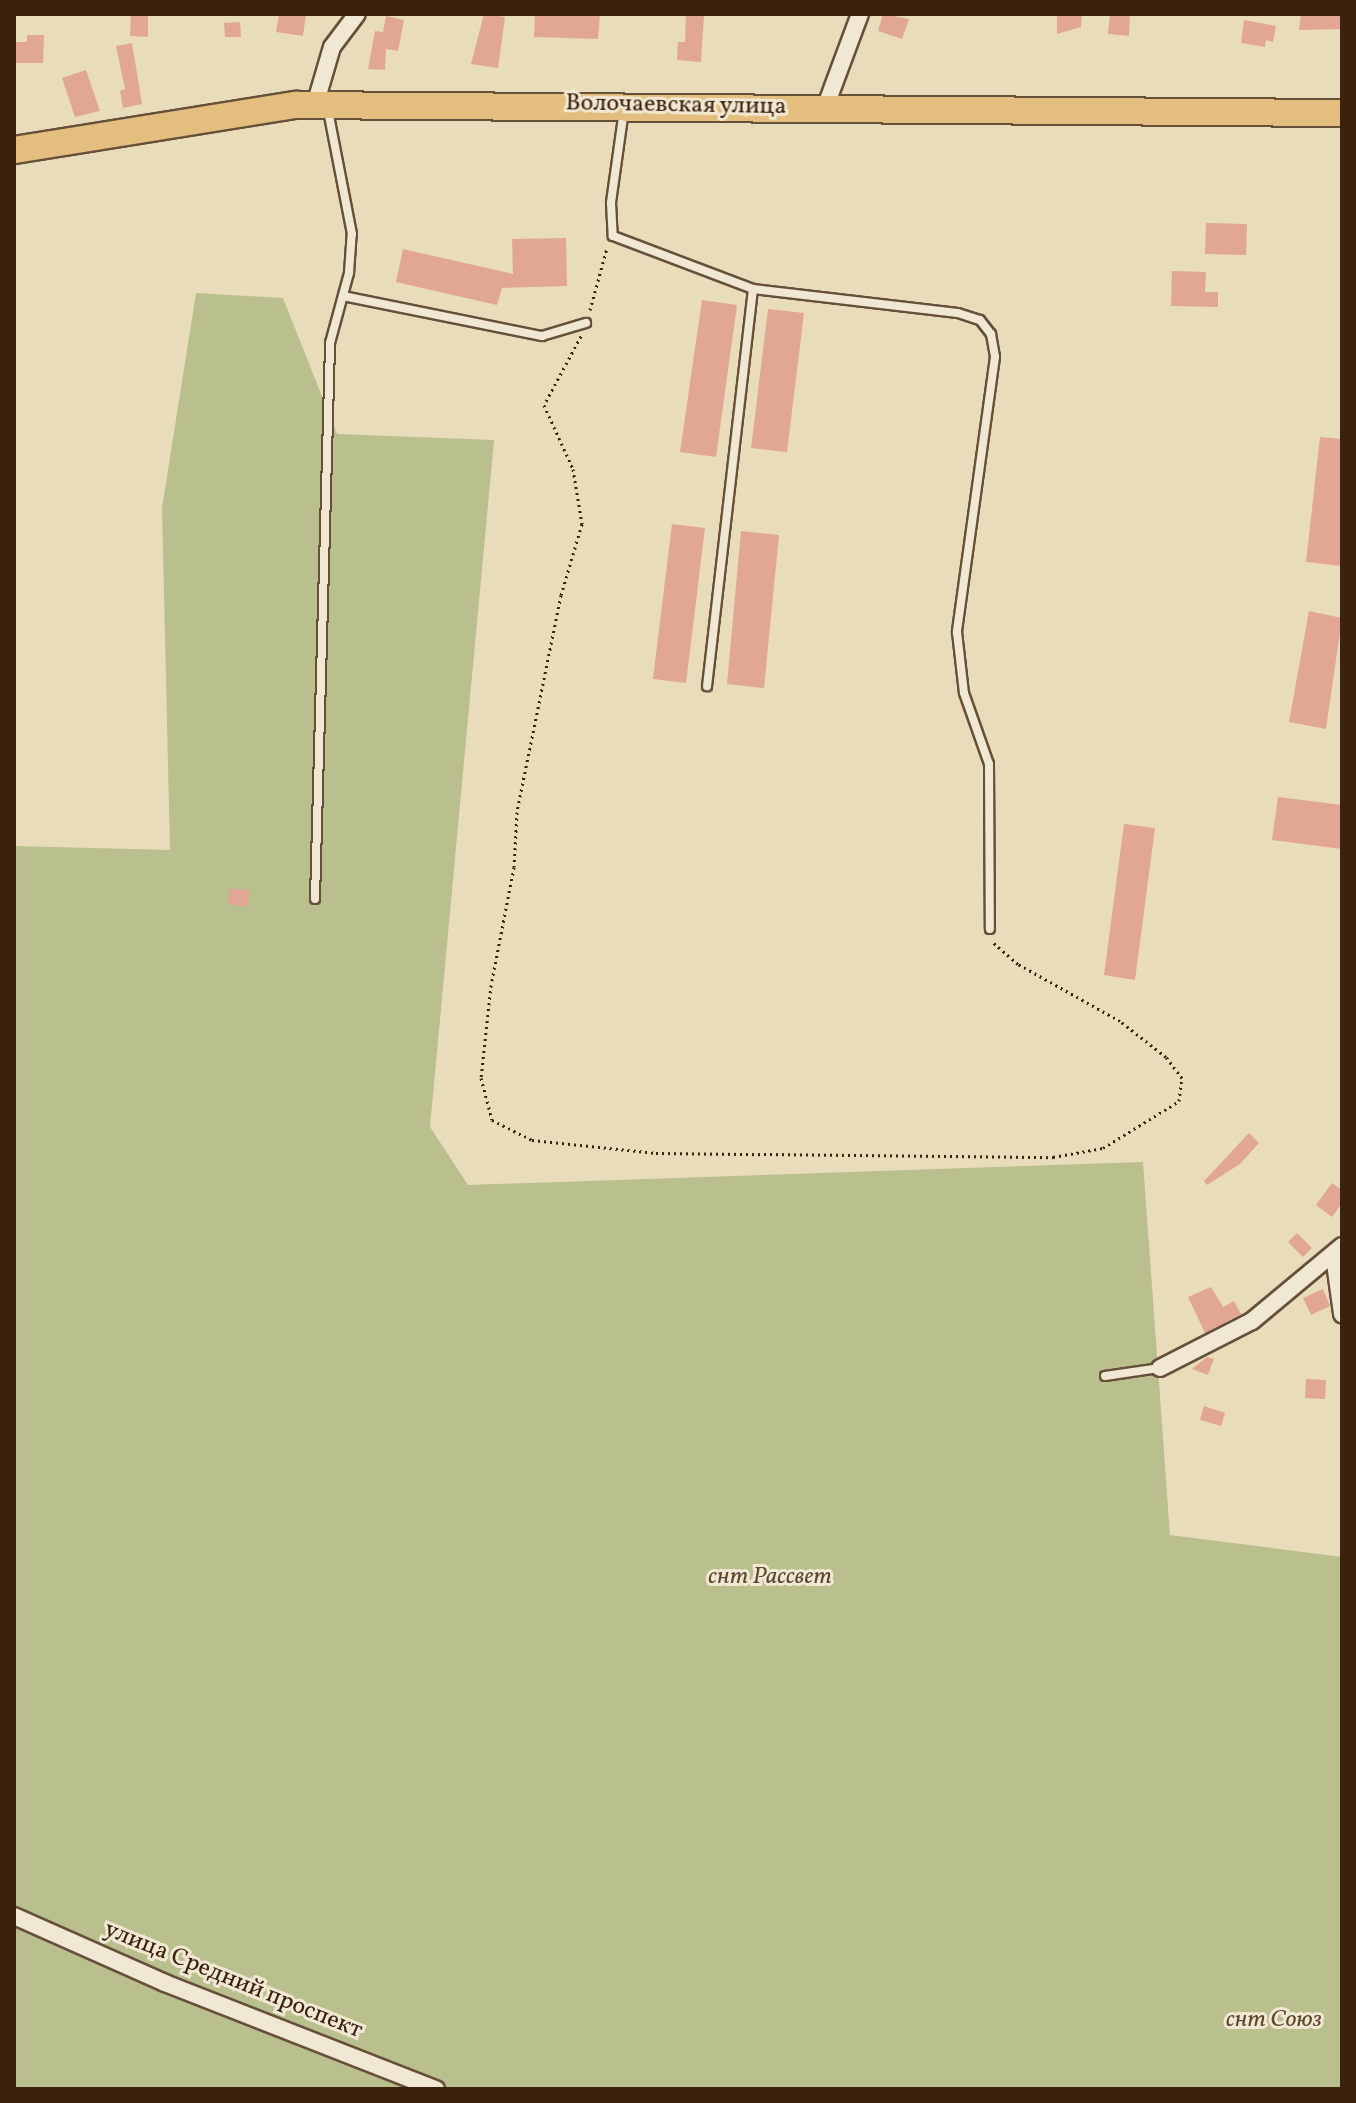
<!DOCTYPE html>
<meta charset="utf-8">
<style>
body{margin:0}
#map{position:relative;width:1356px;height:2103px;overflow:hidden;background:#e9dcbb;font-family:Vollkorn,serif}
div>[style]{position:absolute}
.green>*{inset:0;background:#babf8e}
.building>*{inset:0;background:#e2a695}
.path>*{height:3px;margin-top:-1.5px;transform-origin:0;background:repeating-linear-gradient(90deg,#3b220f 0 2px,transparent 0 6px)}
.roads{filter:drop-shadow(2px 0 #66503a) drop-shadow(-2px 0 #66503a) drop-shadow(0 2px #66503a) drop-shadow(0 -2px #66503a)}
.service>*{height:8px;margin:-4px;padding:0 4px;transform-origin:4px;border-radius:4px;background:#f1e8d3}
.minor>*{height:16px;margin:-8px;padding:0 8px;transform-origin:8px;border-radius:8px;background:#f1e8d3}
.primary>*{height:26px;margin:-13px;padding:0 13px;transform-origin:13px;border-radius:13px;background:#e4be7e}
span{translate:-50% -50%;white-space:nowrap;text-align:center;line-height:1.15;-webkit-text-stroke:6px #f1e8d3;paint-order:stroke}
.street-label{font-size:24px;color:#3b220f}
.park-label{font-size:24px;color:#5b492f;font-style:italic}
.frame{position:absolute;inset:0;border:16px solid #3b220f;pointer-events:none}
</style>
<div id="map">
<div class="green">
<div style="clip-path:polygon(196px 293px,283px 298px,337px 434px,494px 440px,430px 1127px,468px 1185px,1143px 1162px,1170px 1535px,1342px 1557px,1342px 2089px,14px 2089px,14px 846px,170px 850px,162px 508px)"></div>
</div>
<div class="building">
<div style="clip-path:polygon(131px 14px,148px 14px,148px 37px,130px 36px)"></div>
<div style="clip-path:polygon(279px 14px,306px 14px,303px 36px,276px 32px)"></div>
<div style="clip-path:polygon(484px 14px,505px 17px,498px 68px,471px 64px)"></div>
<div style="clip-path:polygon(535px 14px,600px 15px,598px 39px,534px 37px)"></div>
<div style="clip-path:polygon(686px 14px,704px 15px,701px 62px,677px 60px,678px 42px,685px 42px)"></div>
<div style="clip-path:polygon(883px 14px,909px 19px,902px 39px,878px 31px)"></div>
<div style="clip-path:polygon(1057px 14px,1082px 14px,1081px 27px,1057px 34px)"></div>
<div style="clip-path:polygon(1110px 14px,1130px 14px,1129px 36px,1108px 34px)"></div>
<div style="clip-path:polygon(1301px 14px,1342px 14px,1342px 29px,1299px 30px)"></div>
<div style="clip-path:polygon(386px 16px,404px 20px,398px 51px,386px 49px,385px 70px,368px 69px,375px 31px,383px 32px)"></div>
<div style="clip-path:polygon(1244px 20px,1276px 26px,1273px 42px,1266px 40px,1265px 47px,1241px 43px)"></div>
<div style="clip-path:polygon(240px 22px,241px 37px,225px 37px,224px 23px)"></div>
<div style="clip-path:polygon(27px 35px,44px 35px,43px 63px,14px 63px,14px 42px,27px 42px)"></div>
<div style="clip-path:polygon(132px 43px,142px 104px,123px 108px,120px 91px,125px 89px,116px 46px)"></div>
<div style="clip-path:polygon(86px 70px,100px 111px,75px 117px,62px 78px)"></div>
<div style="clip-path:polygon(1206px 223px,1247px 224px,1246px 255px,1205px 254px)"></div>
<div style="clip-path:polygon(566px 238px,567px 286px,502px 288px,497px 305px,396px 282px,403px 249px,513px 274px,512px 239px)"></div>
<div style="clip-path:polygon(1172px 271px,1206px 272px,1205px 292px,1218px 292px,1218px 307px,1171px 306px)"></div>
<div style="clip-path:polygon(702px 300px,737px 305px,716px 457px,680px 452px)"></div>
<div style="clip-path:polygon(768px 309px,804px 313px,787px 452px,751px 448px)"></div>
<div style="clip-path:polygon(1320px 437px,1342px 439px,1342px 566px,1306px 562px)"></div>
<div style="clip-path:polygon(672px 524px,705px 528px,686px 683px,653px 679px)"></div>
<div style="clip-path:polygon(741px 531px,779px 535px,764px 688px,727px 684px)"></div>
<div style="clip-path:polygon(1309px 611px,1342px 618px,1326px 729px,1289px 722px)"></div>
<div style="clip-path:polygon(1278px 797px,1342px 805px,1342px 849px,1272px 840px)"></div>
<div style="clip-path:polygon(1124px 824px,1155px 828px,1135px 980px,1104px 975px)"></div>
<div style="clip-path:polygon(230px 888px,250px 891px,247px 907px,228px 904px)"></div>
<div style="clip-path:polygon(1249px 1133px,1259px 1143px,1240px 1164px,1207px 1185px,1204px 1181px)"></div>
<div style="clip-path:polygon(1332px 1183px,1342px 1190px,1342px 1203px,1332px 1217px,1316px 1205px)"></div>
<div style="clip-path:polygon(1297px 1233px,1312px 1248px,1303px 1257px,1288px 1242px)"></div>
<div style="clip-path:polygon(1211px 1287px,1223px 1307px,1234px 1301px,1241px 1314px,1205px 1333px,1188px 1297px)"></div>
<div style="clip-path:polygon(1323px 1289px,1330px 1306px,1311px 1315px,1303px 1298px)"></div>
<div style="clip-path:polygon(1207px 1357px,1214px 1359px,1208px 1375px,1192px 1369px)"></div>
<div style="clip-path:polygon(1306px 1379px,1326px 1380px,1325px 1399px,1305px 1398px)"></div>
<div style="clip-path:polygon(1204px 1406px,1225px 1413px,1221px 1426px,1200px 1420px)"></div>
</div>
<div class="path">
<div style="left:590px;top:310px;width:64px;rotate:-74.7deg"></div>
<div style="left:581px;top:336px;width:78px;rotate:118.2deg"></div>
<div style="left:544px;top:405px;width:70px;rotate:65.6deg"></div>
<div style="left:573px;top:469px;width:56px;rotate:80.7deg"></div>
<div style="left:582px;top:524px;width:74px;rotate:106.5deg"></div>
<div style="left:561px;top:595px;width:221px;rotate:101.5deg"></div>
<div style="left:517px;top:812px;width:55px;rotate:93.1deg"></div>
<div style="left:514px;top:867px;width:120px;rotate:101deg"></div>
<div style="left:491px;top:985px;width:94px;rotate:96.1deg"></div>
<div style="left:481px;top:1078px;width:43px;rotate:75.3deg"></div>
<div style="left:492px;top:1120px;width:45px;rotate:26.6deg"></div>
<div style="left:532px;top:1140px;width:125px;rotate:6deg"></div>
<div style="left:656px;top:1153px;width:397px;rotate:0.6deg"></div>
<div style="left:1053px;top:1157px;width:51px;rotate:-10.2deg"></div>
<div style="left:1103px;top:1148px;width:89px;rotate:-31.7deg"></div>
<div style="left:1179px;top:1101px;width:23px;rotate:-83deg"></div>
<div style="left:1182px;top:1078px;width:26px;rotate:-127deg"></div>
<div style="left:1166px;top:1057px;width:58px;rotate:-142deg"></div>
<div style="left:1120px;top:1021px;width:117px;rotate:-150.8deg"></div>
<div style="left:1018px;top:964px;width:35px;rotate:-139deg"></div>
</div>
<div class="roads">
<div class="service">
<div style="left:624px;top:110px;width:94px;rotate:98deg"></div>
<div style="left:611px;top:203px;width:33px;rotate:87deg"></div>
<div style="left:613px;top:236px;width:150px;rotate:20.7deg"></div>
<div style="left:753px;top:289px;width:400px;rotate:96.6deg"></div>
<div style="left:753px;top:289px;width:206px;rotate:6.7deg"></div>
<div style="left:958px;top:313px;width:23px;rotate:18deg"></div>
<div style="left:980px;top:320px;width:18px;rotate:52deg"></div>
<div style="left:991px;top:334px;width:23px;rotate:80deg"></div>
<div style="left:995px;top:357px;width:278px;rotate:97.9deg"></div>
<div style="left:957px;top:632px;width:61px;rotate:83.5deg"></div>
<div style="left:964px;top:693px;width:75px;rotate:70.6deg"></div>
<div style="left:989px;top:764px;width:165px;rotate:89.7deg"></div>
<div style="left:343px;top:296px;width:203px;rotate:11.4deg"></div>
<div style="left:542px;top:336px;width:46px;rotate:-16.5deg"></div>
<div style="left:315px;top:899px;width:556px;rotate:-88.45deg"></div>
<div style="left:330px;top:343px;width:73px;rotate:-74.8deg"></div>
<div style="left:349px;top:273px;width:39px;rotate:-86deg"></div>
<div style="left:352px;top:234px;width:126px;rotate:-101deg"></div>
<div style="left:1105px;top:1376px;width:56px;rotate:-8.3deg"></div>
</div>
<div class="minor">
<div style="left:315px;top:105px;width:60px;rotate:-73.7deg"></div>
<div style="left:332px;top:47px;width:41px;rotate:-52.9deg"></div>
<div style="left:825px;top:108px;width:100px;rotate:-69.6deg"></div>
<div style="left:1334px;top:1256px;width:59px;rotate:82.1deg"></div>
<div style="left:1160px;top:1368px;width:103px;rotate:-27.1deg"></div>
<div style="left:1252px;top:1321px;width:117px;rotate:-39.8deg"></div>
<div style="left:14px;top:1916px;width:165px;rotate:23.9deg"></div>
<div style="left:165px;top:1983px;width:291px;rotate:21.4deg"></div>
</div>
<div class="primary">
<div style="left:14px;top:150px;width:286px;rotate:-9.1deg"></div>
<div style="left:296px;top:105px;width:1046px;rotate:0.44deg"></div>
</div>
</div>
<div class="street-label">
<span style="left:676px;top:106px;rotate:1deg">Волочаевская улица</span>
<span style="left:233px;top:1981px;rotate:22deg">улица Средний проспект</span>
</div>
<div class="park-label">
<span style="left:770px;top:1578px">снт Рассвет</span>
<span style="left:1274px;top:2021px">снт Союз</span>
</div>
<div class="frame"></div>
</div>
